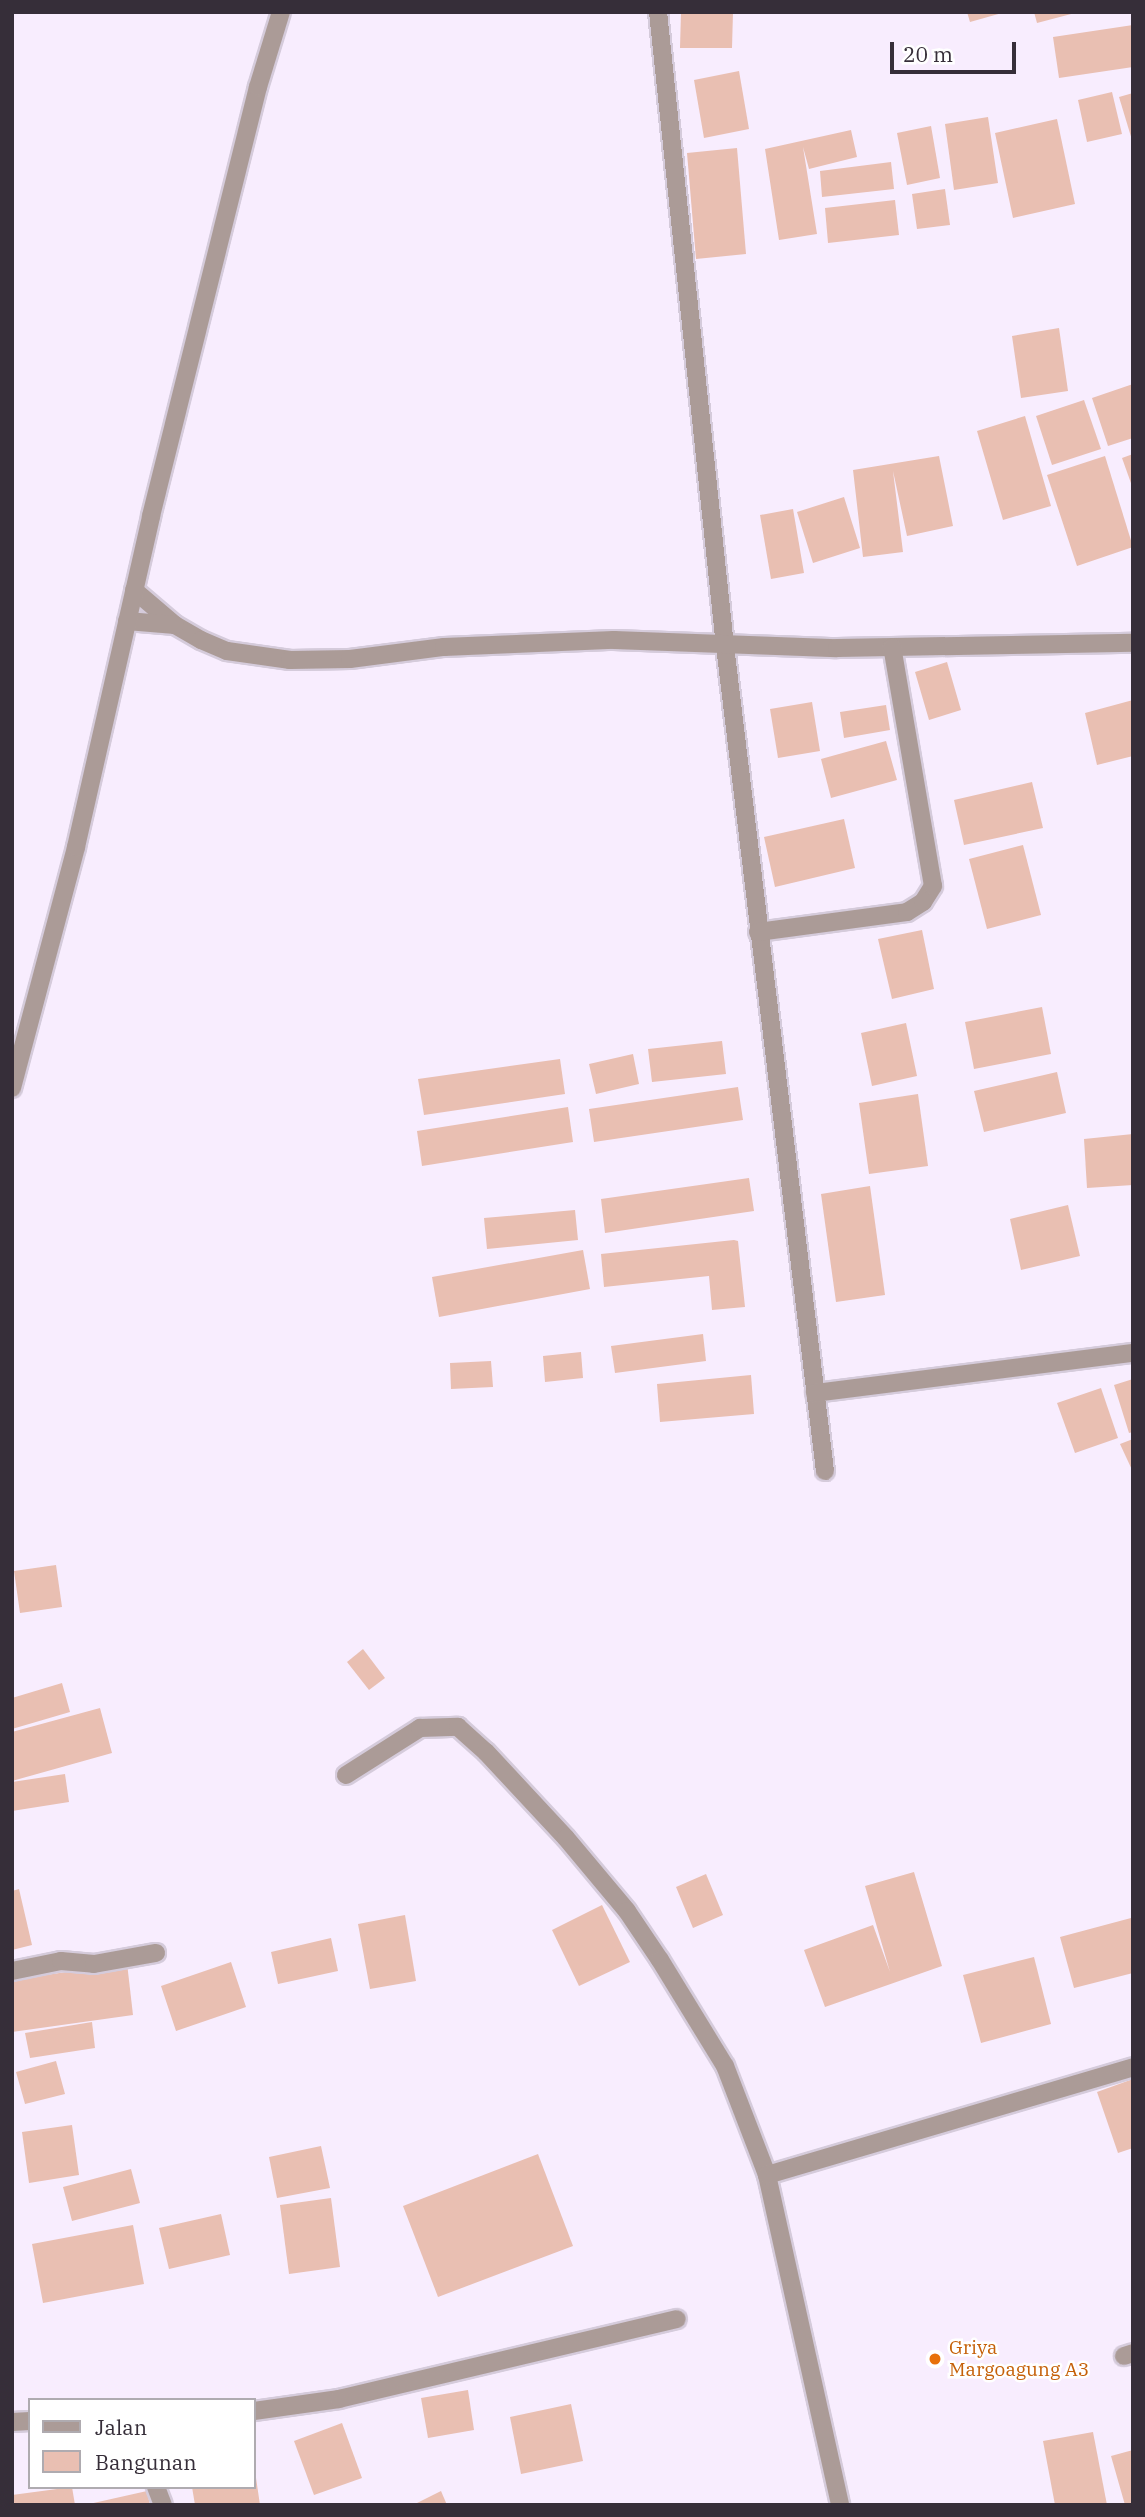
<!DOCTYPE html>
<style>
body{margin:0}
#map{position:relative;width:1145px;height:2517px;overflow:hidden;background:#f8edfe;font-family:"IBM Plex Serif",serif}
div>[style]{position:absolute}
.building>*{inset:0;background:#e9bfb2}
.roads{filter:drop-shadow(2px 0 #d5cbdb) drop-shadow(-2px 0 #d5cbdb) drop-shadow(0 2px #d5cbdb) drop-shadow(0 -2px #d5cbdb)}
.service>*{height:18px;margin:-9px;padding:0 9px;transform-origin:9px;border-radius:9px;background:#ab9b97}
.minor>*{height:18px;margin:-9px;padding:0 9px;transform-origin:9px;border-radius:9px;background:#ab9b97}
.tertiary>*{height:18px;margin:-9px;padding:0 9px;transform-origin:9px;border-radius:9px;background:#ab9b97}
.dots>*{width:19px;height:19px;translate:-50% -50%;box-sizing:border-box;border:4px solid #fff;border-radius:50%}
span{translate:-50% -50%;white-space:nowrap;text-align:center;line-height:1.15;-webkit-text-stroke:5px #fff;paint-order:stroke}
.food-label{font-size:19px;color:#c56008}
.left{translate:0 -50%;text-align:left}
.frame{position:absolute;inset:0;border:14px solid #362e39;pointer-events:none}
.legend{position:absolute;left:28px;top:2398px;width:228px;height:91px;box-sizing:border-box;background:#fff;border:2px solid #afabb0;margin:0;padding:9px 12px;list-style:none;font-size:21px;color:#362e39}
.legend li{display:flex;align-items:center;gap:14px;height:35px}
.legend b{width:35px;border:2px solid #afabb0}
.scale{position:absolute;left:890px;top:42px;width:126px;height:32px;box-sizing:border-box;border:4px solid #362e39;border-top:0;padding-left:9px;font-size:21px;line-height:24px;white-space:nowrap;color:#362e39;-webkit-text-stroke:5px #fff;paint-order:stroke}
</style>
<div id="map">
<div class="building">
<div style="clip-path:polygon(681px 12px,733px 12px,732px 48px,680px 48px)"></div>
<div style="clip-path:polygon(967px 12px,1002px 12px,1002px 13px,970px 22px)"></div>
<div style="clip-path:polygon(1034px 12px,1075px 12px,1075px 13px,1037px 23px)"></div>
<div style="clip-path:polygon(1133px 25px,1133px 67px,1059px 78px,1053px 37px)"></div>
<div style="clip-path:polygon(739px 71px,749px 129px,704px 138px,694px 80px)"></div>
<div style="clip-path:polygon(1112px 92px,1122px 134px,1087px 142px,1078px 100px)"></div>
<div style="clip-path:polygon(1133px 93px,1133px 140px,1132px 140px,1119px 97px)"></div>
<div style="clip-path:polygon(988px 117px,998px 183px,954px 190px,945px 124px)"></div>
<div style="clip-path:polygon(1057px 119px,1075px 204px,1013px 218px,995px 133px)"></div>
<div style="clip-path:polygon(931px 126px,940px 178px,907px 185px,897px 133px)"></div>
<div style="clip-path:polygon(851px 130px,857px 157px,809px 169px,803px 147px,817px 234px,779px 240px,765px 149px)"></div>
<div style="clip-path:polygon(737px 148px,746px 254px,696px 259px,687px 153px)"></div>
<div style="clip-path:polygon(891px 162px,894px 189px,822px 197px,820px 171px)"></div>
<div style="clip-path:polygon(945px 189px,950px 225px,917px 229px,912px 194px)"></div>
<div style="clip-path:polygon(895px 200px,899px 235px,828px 243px,825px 208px)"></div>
<div style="clip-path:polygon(1059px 328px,1068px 391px,1021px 398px,1012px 336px)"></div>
<div style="clip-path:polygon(1133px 384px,1133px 438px,1108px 446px,1092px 398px)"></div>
<div style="clip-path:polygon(1084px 400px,1101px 449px,1052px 465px,1036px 416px)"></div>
<div style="clip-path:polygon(1025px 416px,1051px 506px,1003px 520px,977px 431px)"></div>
<div style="clip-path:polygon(1133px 454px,1133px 486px,1132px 486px,1122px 458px)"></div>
<div style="clip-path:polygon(939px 456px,953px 526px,907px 536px,893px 471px,903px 552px,863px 557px,853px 470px)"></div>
<div style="clip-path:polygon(1105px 456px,1133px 547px,1077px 566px,1047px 475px)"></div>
<div style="clip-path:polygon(844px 497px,860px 548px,813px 563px,797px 512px)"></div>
<div style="clip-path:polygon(793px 509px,804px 573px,771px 579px,760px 515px)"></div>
<div style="clip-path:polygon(947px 662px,961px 710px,929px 720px,915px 672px)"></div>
<div style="clip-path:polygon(1133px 700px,1133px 756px,1097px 765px,1085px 713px)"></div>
<div style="clip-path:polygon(812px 702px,820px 751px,778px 758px,770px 709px)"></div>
<div style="clip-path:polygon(886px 705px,890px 730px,844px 738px,840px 712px)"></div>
<div style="clip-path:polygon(886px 741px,897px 780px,831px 798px,821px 759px)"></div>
<div style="clip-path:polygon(1032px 782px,1043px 828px,964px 845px,954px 800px)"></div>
<div style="clip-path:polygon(844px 819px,855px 868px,775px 887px,764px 837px)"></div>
<div style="clip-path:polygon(1023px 845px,1041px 915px,987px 929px,969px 859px)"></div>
<div style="clip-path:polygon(922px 930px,934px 989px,892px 999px,878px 939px)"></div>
<div style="clip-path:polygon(1042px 1007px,1051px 1054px,974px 1069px,965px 1022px)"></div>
<div style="clip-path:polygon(906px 1023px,917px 1076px,872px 1086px,861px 1033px)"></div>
<div style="clip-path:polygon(722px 1041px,726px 1074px,652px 1082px,648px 1049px)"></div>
<div style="clip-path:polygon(633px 1054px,639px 1084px,596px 1094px,589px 1064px)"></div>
<div style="clip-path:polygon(560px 1059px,565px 1094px,424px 1115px,418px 1079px)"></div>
<div style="clip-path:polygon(1057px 1072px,1066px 1113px,984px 1132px,974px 1091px)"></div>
<div style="clip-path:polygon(738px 1087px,743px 1120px,594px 1142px,589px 1109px)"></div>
<div style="clip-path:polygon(918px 1094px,928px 1166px,869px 1174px,859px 1103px)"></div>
<div style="clip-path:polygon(568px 1107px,573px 1142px,422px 1166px,417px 1131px)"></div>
<div style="clip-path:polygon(1133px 1134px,1133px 1185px,1087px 1188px,1084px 1139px)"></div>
<div style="clip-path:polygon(749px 1178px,754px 1211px,605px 1233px,601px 1199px)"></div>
<div style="clip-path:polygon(870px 1186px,885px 1295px,836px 1302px,821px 1194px)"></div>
<div style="clip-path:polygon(1068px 1205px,1080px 1256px,1021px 1270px,1010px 1219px)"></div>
<div style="clip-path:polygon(575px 1210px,578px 1240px,487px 1249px,484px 1218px)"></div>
<div style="clip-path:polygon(734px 1240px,738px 1241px,745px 1307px,712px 1310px,709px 1276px,604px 1287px,601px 1254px)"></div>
<div style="clip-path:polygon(583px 1250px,590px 1289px,439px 1317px,432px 1277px)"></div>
<div style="clip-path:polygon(703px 1334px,706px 1361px,615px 1373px,611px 1346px)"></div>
<div style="clip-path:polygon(581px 1352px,583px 1378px,545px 1382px,543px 1356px)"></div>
<div style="clip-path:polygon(491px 1361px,493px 1387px,451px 1389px,450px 1363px)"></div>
<div style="clip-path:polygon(751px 1375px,754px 1414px,660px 1422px,657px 1384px)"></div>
<div style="clip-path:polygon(1133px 1379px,1133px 1432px,1129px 1433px,1114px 1385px)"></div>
<div style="clip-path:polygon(1101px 1388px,1118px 1438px,1075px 1453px,1057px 1403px)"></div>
<div style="clip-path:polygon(1133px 1439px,1133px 1472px,1120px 1444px)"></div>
<div style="clip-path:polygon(56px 1565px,62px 1607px,20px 1613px,14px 1571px)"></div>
<div style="clip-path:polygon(363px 1649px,385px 1678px,369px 1690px,347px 1662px)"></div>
<div style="clip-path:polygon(62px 1683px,70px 1712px,12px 1729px,12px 1698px)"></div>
<div style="clip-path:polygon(100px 1708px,112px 1753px,12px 1781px,12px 1732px)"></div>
<div style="clip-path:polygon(65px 1774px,69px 1802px,12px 1811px,12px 1782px)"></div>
<div style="clip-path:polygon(914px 1872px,942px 1966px,825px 2007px,804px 1950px,873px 1925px,890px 1972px,865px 1886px)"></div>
<div style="clip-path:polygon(706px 1874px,723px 1915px,693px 1928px,676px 1887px)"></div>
<div style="clip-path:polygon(19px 1889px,32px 1945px,12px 1950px,12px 1891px)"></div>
<div style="clip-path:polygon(602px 1905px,630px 1962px,579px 1986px,552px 1930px)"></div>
<div style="clip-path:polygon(405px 1915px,416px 1981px,370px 1989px,358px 1924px)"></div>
<div style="clip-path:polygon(1131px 1918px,1133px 1973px,1074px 1988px,1060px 1937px)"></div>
<div style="clip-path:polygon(331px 1938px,338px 1971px,278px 1984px,271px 1952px)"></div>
<div style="clip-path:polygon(1034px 1957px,1051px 2024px,981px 2043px,963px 1975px)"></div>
<div style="clip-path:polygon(231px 1962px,246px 2007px,176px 2031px,161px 1986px)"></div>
<div style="clip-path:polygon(127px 1963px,133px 2015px,12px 2032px,12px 1980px)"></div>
<div style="clip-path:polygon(92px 2022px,95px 2048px,30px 2058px,25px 2033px)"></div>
<div style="clip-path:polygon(56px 2061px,65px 2094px,25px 2104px,16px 2072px)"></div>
<div style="clip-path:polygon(1133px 2079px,1133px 2148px,1118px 2153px,1097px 2092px)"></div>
<div style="clip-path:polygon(72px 2125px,79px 2175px,29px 2183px,22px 2132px)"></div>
<div style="clip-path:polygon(321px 2146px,330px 2188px,277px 2198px,269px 2157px)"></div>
<div style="clip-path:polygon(538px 2154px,573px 2246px,438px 2297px,403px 2206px)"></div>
<div style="clip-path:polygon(131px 2169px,140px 2203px,72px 2221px,63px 2187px)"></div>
<div style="clip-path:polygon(331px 2198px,340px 2267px,289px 2274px,280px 2205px)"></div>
<div style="clip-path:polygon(221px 2214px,230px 2255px,169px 2269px,159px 2228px)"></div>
<div style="clip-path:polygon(133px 2225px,144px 2284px,43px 2303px,32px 2244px)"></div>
<div style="clip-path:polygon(468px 2390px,474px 2430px,428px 2438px,421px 2398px)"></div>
<div style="clip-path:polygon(571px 2404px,583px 2461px,521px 2474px,510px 2417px)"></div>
<div style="clip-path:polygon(342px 2423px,362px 2478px,314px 2495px,294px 2441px)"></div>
<div style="clip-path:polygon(1093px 2432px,1107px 2505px,1055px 2505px,1043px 2441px)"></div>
<div style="clip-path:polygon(1133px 2450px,1133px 2505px,1125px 2505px,1111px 2456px)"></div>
<div style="clip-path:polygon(255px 2471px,260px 2505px,195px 2505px,192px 2487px,254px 2487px)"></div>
<div style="clip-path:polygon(72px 2487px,75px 2505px,12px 2505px,12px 2495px)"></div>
<div style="clip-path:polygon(147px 2491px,150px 2505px,89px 2505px,89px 2504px)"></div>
<div style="clip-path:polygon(441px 2491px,447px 2505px,413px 2505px)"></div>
</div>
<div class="roads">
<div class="service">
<div style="left:12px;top:1971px;width:50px;rotate:-11.5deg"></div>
<div style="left:61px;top:1961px;width:33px;rotate:5deg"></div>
<div style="left:94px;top:1964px;width:63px;rotate:-10.1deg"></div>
</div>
<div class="minor">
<div style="left:658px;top:12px;width:638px;rotate:83.97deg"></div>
<div style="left:725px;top:646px;width:831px;rotate:83.09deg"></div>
<div style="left:134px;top:590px;width:54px;rotate:40.5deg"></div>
<div style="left:175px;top:625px;width:30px;rotate:30deg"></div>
<div style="left:201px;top:640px;width:28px;rotate:23deg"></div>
<div style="left:227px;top:651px;width:64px;rotate:8.1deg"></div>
<div style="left:290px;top:660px;width:60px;rotate:-1deg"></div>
<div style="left:350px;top:659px;width:95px;rotate:-7.3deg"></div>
<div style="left:444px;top:647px;width:170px;rotate:-2.4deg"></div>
<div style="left:614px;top:640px;width:223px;rotate:2.1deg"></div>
<div style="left:837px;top:648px;width:296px;rotate:-1deg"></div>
<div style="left:127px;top:621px;width:48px;rotate:4.8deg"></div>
<div style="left:758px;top:932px;width:150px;rotate:-7.6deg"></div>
<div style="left:907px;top:912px;width:19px;rotate:-32deg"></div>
<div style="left:923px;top:902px;width:19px;rotate:-58deg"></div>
<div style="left:933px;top:886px;width:242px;rotate:-99.7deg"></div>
<div style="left:815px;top:1393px;width:321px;rotate:-7.2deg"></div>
<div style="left:346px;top:1775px;width:88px;rotate:-32.4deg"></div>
<div style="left:420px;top:1728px;width:38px;rotate:-2deg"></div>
<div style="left:458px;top:1727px;width:38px;rotate:42deg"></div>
<div style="left:486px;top:1752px;width:117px;rotate:47.1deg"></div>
<div style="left:566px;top:1838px;width:95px;rotate:50.1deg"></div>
<div style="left:627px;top:1911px;width:59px;rotate:56deg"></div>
<div style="left:660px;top:1960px;width:124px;rotate:58.5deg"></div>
<div style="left:725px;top:2066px;width:117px;rotate:68.9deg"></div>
<div style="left:767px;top:2175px;width:338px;rotate:77.5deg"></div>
<div style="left:767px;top:2175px;width:382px;rotate:-16.4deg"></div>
<div style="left:1124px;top:2356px;width:9px;rotate:-18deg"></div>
<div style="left:254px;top:2411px;width:86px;rotate:-8deg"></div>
<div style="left:339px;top:2399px;width:347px;rotate:-13.3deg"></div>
<div style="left:12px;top:2422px;width:18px;rotate:-3deg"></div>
<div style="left:156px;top:2487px;width:19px;rotate:69deg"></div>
</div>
<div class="tertiary">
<div style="left:12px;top:1088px;width:249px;rotate:-75.1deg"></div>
<div style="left:76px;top:847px;width:339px;rotate:-77.2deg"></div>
<div style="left:151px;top:516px;width:442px;rotate:-76deg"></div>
<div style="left:258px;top:87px;width:78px;rotate:-73deg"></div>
</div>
</div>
<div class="dots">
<div style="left:935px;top:2359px;background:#e8710a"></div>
</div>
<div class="food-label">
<span class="left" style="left:949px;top:2359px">Griya<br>Margoagung A3</span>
</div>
<div class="frame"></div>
<ul class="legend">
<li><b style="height:9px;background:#ab9b97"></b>Jalan</li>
<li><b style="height:19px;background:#e9bfb2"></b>Bangunan</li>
</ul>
<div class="scale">20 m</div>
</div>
